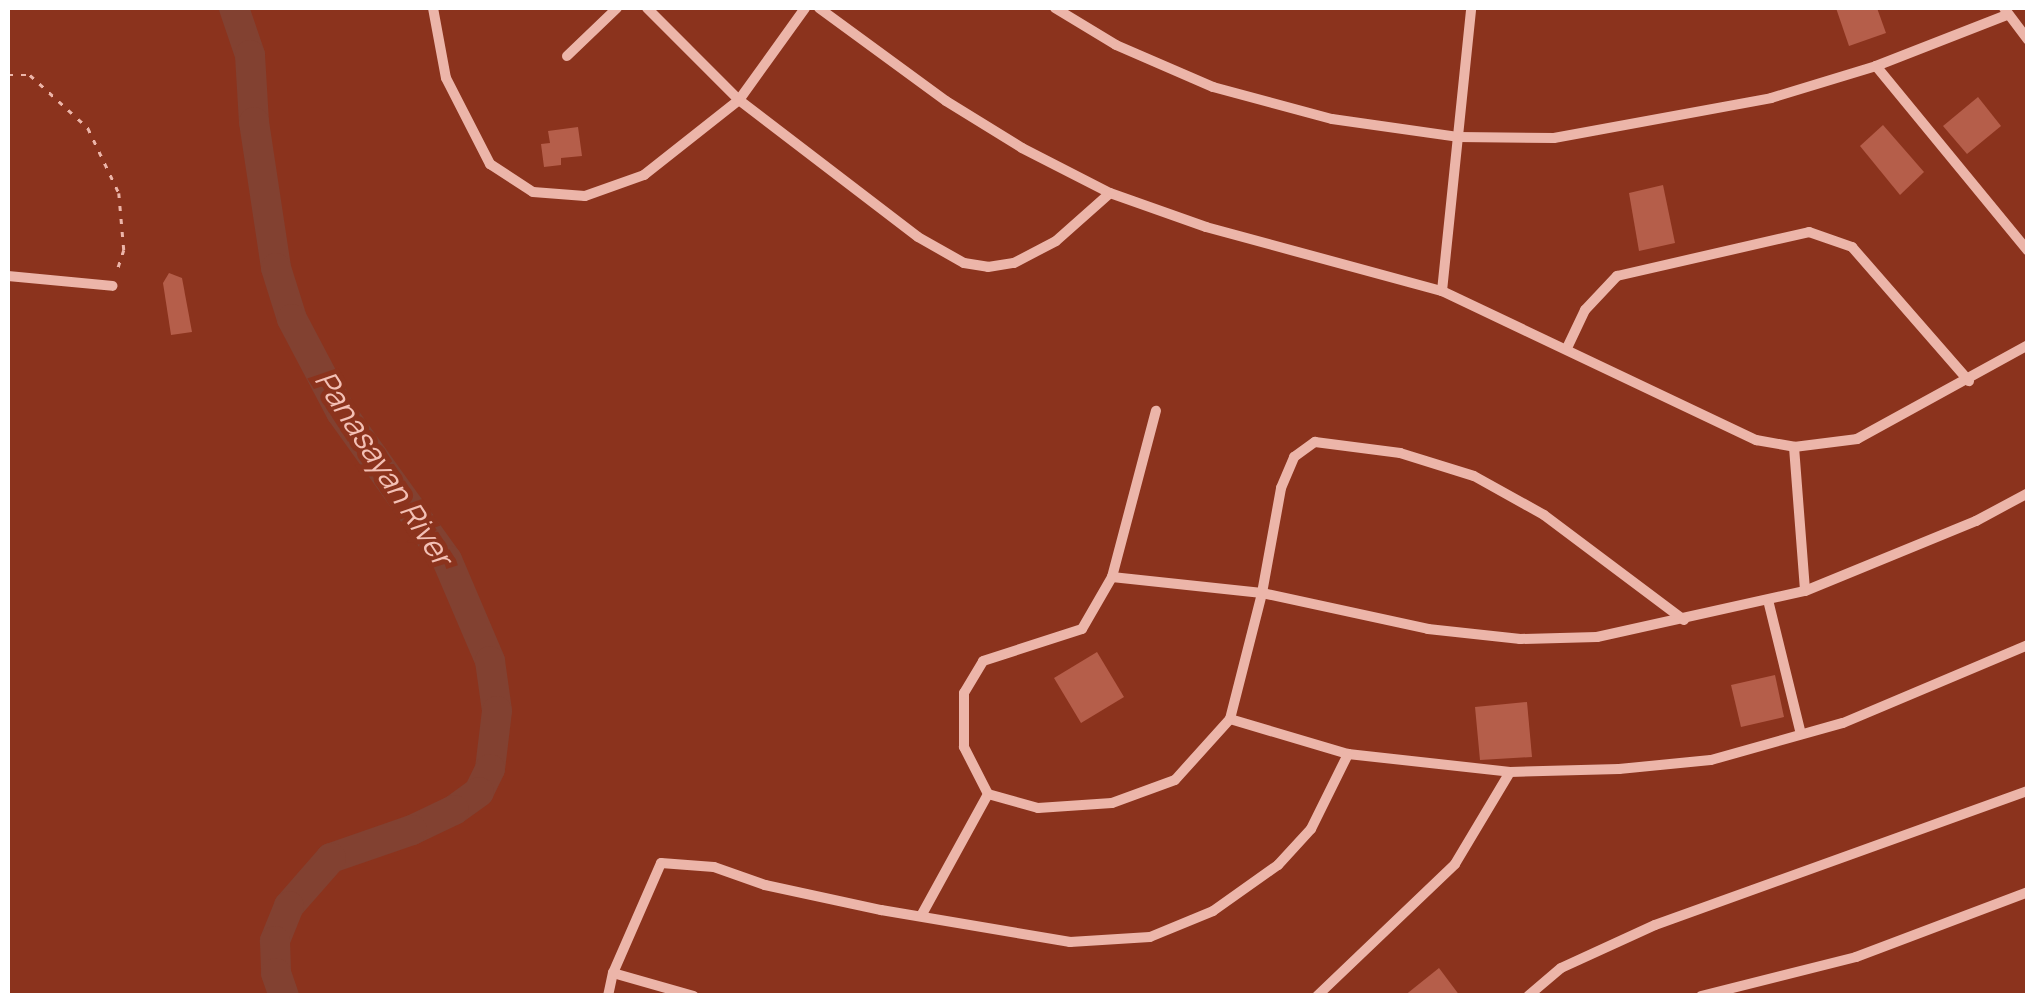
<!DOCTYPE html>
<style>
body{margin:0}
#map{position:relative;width:2035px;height:1003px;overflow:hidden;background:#8b331d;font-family:Manrope,sans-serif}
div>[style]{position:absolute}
.river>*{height:30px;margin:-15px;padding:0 15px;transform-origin:15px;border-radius:15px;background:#824131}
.building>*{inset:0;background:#b55e4a}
.path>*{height:2.5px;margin-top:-1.25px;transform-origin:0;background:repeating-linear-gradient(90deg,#ecb5a9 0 5px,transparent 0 13px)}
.minor>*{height:10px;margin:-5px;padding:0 5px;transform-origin:5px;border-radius:5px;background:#ecb5a9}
span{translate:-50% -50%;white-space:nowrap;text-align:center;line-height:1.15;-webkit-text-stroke:10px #8b331d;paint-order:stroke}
.water-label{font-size:30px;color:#f3c0b5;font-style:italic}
.frame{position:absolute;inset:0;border:10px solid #fff;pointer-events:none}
</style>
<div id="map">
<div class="river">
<div style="left:234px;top:8px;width:50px;rotate:71.2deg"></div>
<div style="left:250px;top:55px;width:67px;rotate:86.6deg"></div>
<div style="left:254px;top:122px;width:148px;rotate:81.4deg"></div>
<div style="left:276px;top:268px;width:53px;rotate:72.6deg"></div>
<div style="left:292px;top:319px;width:105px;rotate:62.2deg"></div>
<div style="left:341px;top:412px;width:182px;rotate:54.4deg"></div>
<div style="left:447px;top:560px;width:110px;rotate:66.9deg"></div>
<div style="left:490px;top:661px;width:50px;rotate:82deg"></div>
<div style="left:497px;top:711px;width:58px;rotate:96.9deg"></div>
<div style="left:490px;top:769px;width:25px;rotate:116deg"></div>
<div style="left:479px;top:792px;width:31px;rotate:144deg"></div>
<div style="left:454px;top:810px;width:47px;rotate:154.5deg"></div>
<div style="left:412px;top:830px;width:86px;rotate:160.9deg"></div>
<div style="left:331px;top:858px;width:64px;rotate:131.2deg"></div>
<div style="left:289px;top:906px;width:38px;rotate:112deg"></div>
<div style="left:275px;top:941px;width:32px;rotate:88deg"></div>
<div style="left:276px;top:973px;width:24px;rotate:71deg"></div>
</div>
<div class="building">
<div style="clip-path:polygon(1836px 8px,1877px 8px,1886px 33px,1849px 46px)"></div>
<div style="clip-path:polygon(1978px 97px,2001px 126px,1967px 154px,1943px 126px)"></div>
<div style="clip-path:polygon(1883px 125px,1924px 172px,1900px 195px,1860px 146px)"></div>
<div style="clip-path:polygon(578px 127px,582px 156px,561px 158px,561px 165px,544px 167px,541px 144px,550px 143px,548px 131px)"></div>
<div style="clip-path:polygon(1663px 185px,1675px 243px,1639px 251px,1629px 193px)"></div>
<div style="clip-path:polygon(169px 273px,182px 278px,192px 332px,171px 335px,163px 283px)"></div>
<div style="clip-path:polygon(1097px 652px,1124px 697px,1081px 723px,1054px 678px)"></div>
<div style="clip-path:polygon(1775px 675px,1784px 717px,1741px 727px,1731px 685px)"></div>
<div style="clip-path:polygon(1527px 702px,1532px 757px,1480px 760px,1475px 707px)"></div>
<div style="clip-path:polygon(1439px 968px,1460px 996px,1404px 996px)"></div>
</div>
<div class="path">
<div style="left:8px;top:75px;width:22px"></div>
<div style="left:30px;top:75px;width:79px;rotate:42.4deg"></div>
<div style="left:88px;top:128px;width:72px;rotate:64.5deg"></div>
<div style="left:119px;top:193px;width:57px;rotate:85deg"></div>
<div style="left:124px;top:250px;width:23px;rotate:108deg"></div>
</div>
<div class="minor">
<div style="left:433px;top:8px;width:71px;rotate:79.5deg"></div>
<div style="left:446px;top:78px;width:97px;rotate:62.9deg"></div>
<div style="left:490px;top:164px;width:51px;rotate:33.1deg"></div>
<div style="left:533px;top:192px;width:52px;rotate:4.4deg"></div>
<div style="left:585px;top:196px;width:63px;rotate:-19.6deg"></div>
<div style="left:644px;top:175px;width:121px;rotate:-38.3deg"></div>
<div style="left:739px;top:100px;width:113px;rotate:-54.3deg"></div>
<div style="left:647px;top:8px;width:130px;rotate:45deg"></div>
<div style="left:739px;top:100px;width:225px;rotate:37.4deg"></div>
<div style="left:918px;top:237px;width:53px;rotate:29.5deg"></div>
<div style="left:964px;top:263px;width:24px;rotate:9deg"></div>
<div style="left:988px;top:267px;width:26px;rotate:-9deg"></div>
<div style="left:1014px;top:263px;width:47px;rotate:-27.6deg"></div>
<div style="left:1056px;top:241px;width:72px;rotate:-41.6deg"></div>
<div style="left:819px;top:8px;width:157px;rotate:36.2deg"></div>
<div style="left:946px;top:101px;width:89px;rotate:31.7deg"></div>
<div style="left:1022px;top:148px;width:99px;rotate:27.1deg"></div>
<div style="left:1110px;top:193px;width:102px;rotate:19.5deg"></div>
<div style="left:1206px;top:227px;width:245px;rotate:15.2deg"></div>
<div style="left:1442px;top:291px;width:348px;rotate:25.4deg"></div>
<div style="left:1756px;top:440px;width:39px;rotate:10deg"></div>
<div style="left:1794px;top:447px;width:64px;rotate:-7.2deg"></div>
<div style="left:1857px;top:439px;width:195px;rotate:-28.8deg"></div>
<div style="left:1055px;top:8px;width:71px;rotate:31.2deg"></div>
<div style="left:1116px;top:45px;width:106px;rotate:23.4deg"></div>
<div style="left:1213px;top:87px;width:123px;rotate:15.1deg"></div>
<div style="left:1332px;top:119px;width:127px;rotate:8.1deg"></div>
<div style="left:1458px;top:137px;width:96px;rotate:0.6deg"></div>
<div style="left:1554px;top:138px;width:221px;rotate:-10.4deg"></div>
<div style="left:1771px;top:98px;width:110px;rotate:-16.9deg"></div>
<div style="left:1876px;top:66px;width:141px;rotate:-21.3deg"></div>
<div style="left:2004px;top:8px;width:40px;rotate:53deg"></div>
<div style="left:567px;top:56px;width:69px;rotate:-43.8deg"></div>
<div style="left:1876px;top:66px;width:239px;rotate:50.6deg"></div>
<div style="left:8px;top:276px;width:105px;rotate:5.4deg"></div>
<div style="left:1442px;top:291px;width:284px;rotate:-84.1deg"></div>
<div style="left:1567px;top:348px;width:42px;rotate:-64.7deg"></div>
<div style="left:1585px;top:310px;width:47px;rotate:-46.7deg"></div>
<div style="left:1617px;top:276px;width:197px;rotate:-12.9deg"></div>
<div style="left:1809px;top:232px;width:46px;rotate:19.2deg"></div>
<div style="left:1852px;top:247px;width:178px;rotate:48.9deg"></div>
<div style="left:1794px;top:447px;width:144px;rotate:85.6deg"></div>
<div style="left:1112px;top:577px;width:151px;rotate:6.1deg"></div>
<div style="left:1262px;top:593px;width:170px;rotate:12.2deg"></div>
<div style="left:1428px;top:629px;width:93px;rotate:6.2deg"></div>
<div style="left:1520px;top:639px;width:77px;rotate:-1.5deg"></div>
<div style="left:1597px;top:637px;width:213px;rotate:-12.5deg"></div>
<div style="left:1805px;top:591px;width:185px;rotate:-22.3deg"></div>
<div style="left:1976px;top:521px;width:59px;rotate:-28.3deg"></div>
<div style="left:1768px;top:600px;width:138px;rotate:76.2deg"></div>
<div style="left:1230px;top:719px;width:123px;rotate:16.5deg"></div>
<div style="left:1348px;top:754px;width:163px;rotate:6.3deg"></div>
<div style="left:1510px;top:772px;width:109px;rotate:-1.6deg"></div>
<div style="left:1619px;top:769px;width:92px;rotate:-5.6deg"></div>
<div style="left:1711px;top:760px;width:137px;rotate:-15.7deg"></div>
<div style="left:1843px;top:723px;width:201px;rotate:-22.9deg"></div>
<div style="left:988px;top:794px;width:52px;rotate:15.6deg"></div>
<div style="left:1038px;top:808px;width:74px;rotate:-3.9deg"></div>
<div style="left:1112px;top:803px;width:67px;rotate:-20.1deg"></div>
<div style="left:1175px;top:780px;width:82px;rotate:-48deg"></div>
<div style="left:1230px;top:719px;width:130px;rotate:-75.7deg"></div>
<div style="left:1262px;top:593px;width:107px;rotate:-79.7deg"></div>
<div style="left:1281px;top:488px;width:34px;rotate:-67deg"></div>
<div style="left:1294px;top:457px;width:26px;rotate:-36deg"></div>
<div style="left:1315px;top:442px;width:86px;rotate:7.4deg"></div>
<div style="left:1400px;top:453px;width:77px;rotate:17.3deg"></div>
<div style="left:1474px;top:476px;width:80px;rotate:29.1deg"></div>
<div style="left:1544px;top:515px;width:175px;rotate:36.9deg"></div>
<div style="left:988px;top:794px;width:53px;rotate:-117.1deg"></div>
<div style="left:964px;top:747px;width:54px;rotate:-90deg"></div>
<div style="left:964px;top:693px;width:37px;rotate:-59deg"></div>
<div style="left:983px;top:661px;width:104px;rotate:-17.9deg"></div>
<div style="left:1082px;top:629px;width:60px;rotate:-60deg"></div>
<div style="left:1112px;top:577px;width:172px;rotate:-75.2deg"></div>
<div style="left:921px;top:916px;width:139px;rotate:-61.2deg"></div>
<div style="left:613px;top:973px;width:84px;rotate:15.9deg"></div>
<div style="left:608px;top:996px;width:24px;rotate:-78deg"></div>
<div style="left:613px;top:973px;width:120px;rotate:-66.4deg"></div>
<div style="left:661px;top:863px;width:53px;rotate:4.3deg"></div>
<div style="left:714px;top:867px;width:54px;rotate:19.4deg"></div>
<div style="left:765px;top:885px;width:119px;rotate:12.2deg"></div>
<div style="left:881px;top:910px;width:192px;rotate:9.6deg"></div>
<div style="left:1070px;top:942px;width:80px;rotate:-3.6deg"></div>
<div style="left:1150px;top:937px;width:68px;rotate:-22.4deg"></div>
<div style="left:1213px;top:911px;width:80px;rotate:-35.3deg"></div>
<div style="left:1278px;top:865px;width:49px;rotate:-47.5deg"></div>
<div style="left:1311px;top:829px;width:84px;rotate:-63.7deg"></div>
<div style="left:1317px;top:996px;width:191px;rotate:-43.7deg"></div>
<div style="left:1455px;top:864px;width:107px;rotate:-59.1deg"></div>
<div style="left:1528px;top:996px;width:43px;rotate:-40.3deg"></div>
<div style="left:1561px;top:968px;width:103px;rotate:-24.6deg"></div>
<div style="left:1655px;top:925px;width:396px;rotate:-19.8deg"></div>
<div style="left:1701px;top:996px;width:160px;rotate:-14.1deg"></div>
<div style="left:1856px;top:957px;width:184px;rotate:-20.7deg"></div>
</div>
<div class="water-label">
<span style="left:384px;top:468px;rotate:57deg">Panasayan River</span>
</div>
<div class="frame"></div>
</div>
